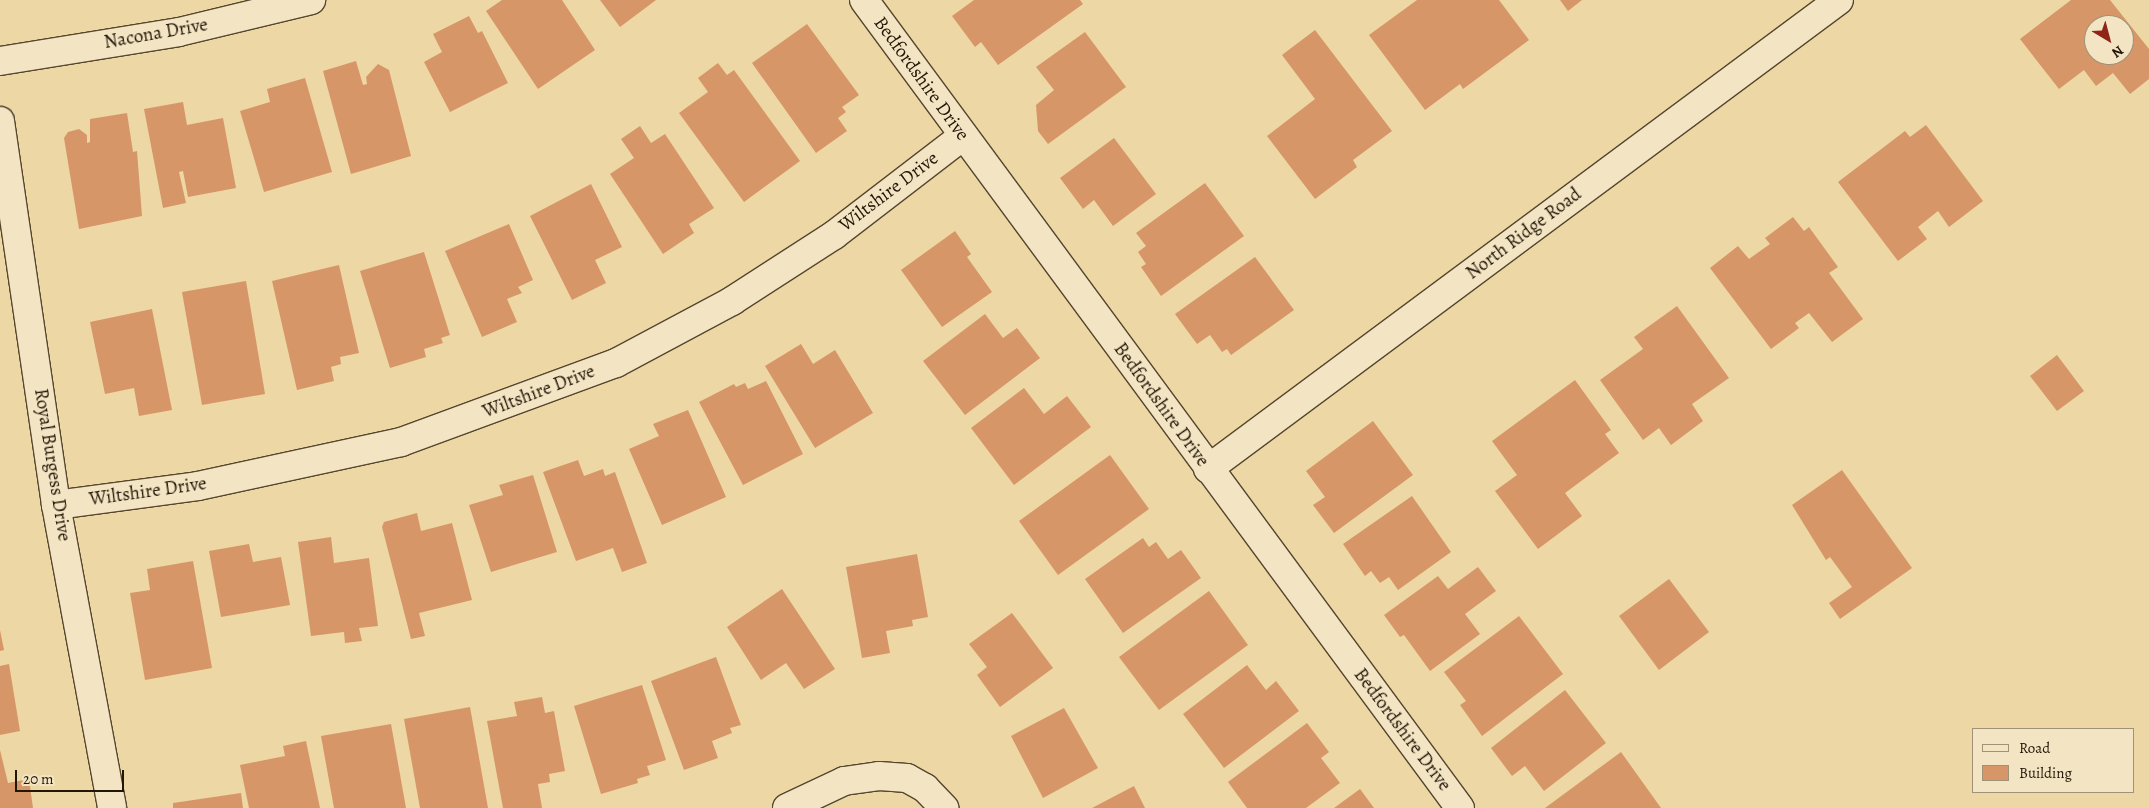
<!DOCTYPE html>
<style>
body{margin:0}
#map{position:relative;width:2149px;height:808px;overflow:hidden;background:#edd7a4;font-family:Alegreya,serif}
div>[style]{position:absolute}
.building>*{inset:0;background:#d79668}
.roads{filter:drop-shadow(1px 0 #55462e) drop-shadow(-1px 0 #55462e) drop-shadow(0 1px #55462e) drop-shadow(0 -1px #55462e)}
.minor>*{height:28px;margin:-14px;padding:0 14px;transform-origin:14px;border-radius:14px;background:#f3e5c4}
span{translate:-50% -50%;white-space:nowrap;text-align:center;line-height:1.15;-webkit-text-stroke:5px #f3e5c4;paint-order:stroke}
.street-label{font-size:19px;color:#221607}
.legend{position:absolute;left:1972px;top:728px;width:162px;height:65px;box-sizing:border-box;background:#f3e5c4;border:1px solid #9f9278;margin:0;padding:6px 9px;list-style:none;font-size:15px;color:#221607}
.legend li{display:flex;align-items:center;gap:10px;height:25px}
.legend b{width:25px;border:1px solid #9f9278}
.north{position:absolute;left:2084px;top:15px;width:50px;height:50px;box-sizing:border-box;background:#f3e5c4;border:1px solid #9f9278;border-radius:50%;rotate:143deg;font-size:14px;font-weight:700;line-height:20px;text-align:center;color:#221607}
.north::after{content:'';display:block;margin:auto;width:18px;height:22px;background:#8f2418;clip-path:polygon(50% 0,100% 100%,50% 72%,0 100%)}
.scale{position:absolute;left:15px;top:770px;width:109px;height:22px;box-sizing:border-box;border:2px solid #221607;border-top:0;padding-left:6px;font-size:15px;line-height:18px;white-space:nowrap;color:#221607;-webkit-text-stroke:4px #f3e5c4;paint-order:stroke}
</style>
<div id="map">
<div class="building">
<div style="clip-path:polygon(502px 0,562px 0,595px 50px,538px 89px,486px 11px)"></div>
<div style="clip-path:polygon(600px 0,656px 0,620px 27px)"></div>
<div style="clip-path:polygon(974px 0,1080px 0,1083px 4px,998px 65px,981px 42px,975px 47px,952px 16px)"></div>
<div style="clip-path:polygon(1417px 0,1499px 0,1529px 40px,1463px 89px,1460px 84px,1425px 110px,1369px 35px)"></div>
<div style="clip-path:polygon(1560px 0,1582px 0,1568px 11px)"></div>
<div style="clip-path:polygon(evenodd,2071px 0,2110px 0,2149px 49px,2149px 79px,2130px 94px,2113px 73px,2096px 86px,2084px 70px,2059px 89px,2020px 39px,2071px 0,2094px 25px,2124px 25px,2124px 55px,2094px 55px,2094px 25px)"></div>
<div style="clip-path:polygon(469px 16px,478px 33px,482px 31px,508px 83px,450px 112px,424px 62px,442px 52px,433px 34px)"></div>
<div style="clip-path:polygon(807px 24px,859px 95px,842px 107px,846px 112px,838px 118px,847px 131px,816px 153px,752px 63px)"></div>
<div style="clip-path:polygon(1315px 30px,1392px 131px,1353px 160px,1357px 167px,1315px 199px,1267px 136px,1315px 99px,1282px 55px)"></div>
<div style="clip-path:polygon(1085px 32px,1126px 87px,1048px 144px,1038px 131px,1036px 105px,1054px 90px,1036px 67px)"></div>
<div style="clip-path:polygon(356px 61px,363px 85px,367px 84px,366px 77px,378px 64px,389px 70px,411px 156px,351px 174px,323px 71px)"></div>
<div style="clip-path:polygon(718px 63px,727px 75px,734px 70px,800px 161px,744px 202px,679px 113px,708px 92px,698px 78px)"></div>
<div style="clip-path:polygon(305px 78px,332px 172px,264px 192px,240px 111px,270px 102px,267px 89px)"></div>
<div style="clip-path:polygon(183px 102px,187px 125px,223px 118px,236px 188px,188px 197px,183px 171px,179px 172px,186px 203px,163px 208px,144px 109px)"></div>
<div style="clip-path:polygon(127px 113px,133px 152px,137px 151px,142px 216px,79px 229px,64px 138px,68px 132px,79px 129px,87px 135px,87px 143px,90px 142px,90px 119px)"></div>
<div style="clip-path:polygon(1926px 125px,1983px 201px,1949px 227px,1938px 211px,1918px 227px,1927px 239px,1898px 261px,1838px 182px,1905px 131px,1910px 137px)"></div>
<div style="clip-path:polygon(640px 126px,651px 143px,665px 134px,714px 208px,689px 224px,694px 233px,663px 254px,610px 174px,634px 158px,621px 139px)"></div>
<div style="clip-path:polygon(1114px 138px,1156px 194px,1113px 226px,1094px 200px,1083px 209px,1060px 178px)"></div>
<div style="clip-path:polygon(1205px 183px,1244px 236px,1161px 296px,1141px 267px,1146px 264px,1138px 252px,1146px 246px,1136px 233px)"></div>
<div style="clip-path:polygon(591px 184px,622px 247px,595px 260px,606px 283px,572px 300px,530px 216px)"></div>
<div style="clip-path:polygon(1793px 217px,1804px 231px,1809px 227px,1838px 267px,1829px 273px,1863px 319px,1832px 342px,1809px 313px,1795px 323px,1799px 328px,1771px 349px,1710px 268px,1738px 246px,1749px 259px,1770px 244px,1765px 238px)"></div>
<div style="clip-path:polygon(509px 224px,533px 280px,518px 287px,522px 293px,507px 299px,517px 322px,482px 337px,445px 251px)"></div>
<div style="clip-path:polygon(955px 231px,971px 254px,967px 257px,992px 292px,942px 327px,901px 270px)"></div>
<div style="clip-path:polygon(424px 252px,450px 335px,441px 338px,443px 343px,424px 349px,426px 357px,390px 368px,360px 271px)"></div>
<div style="clip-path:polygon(1255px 257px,1294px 310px,1231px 355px,1227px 349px,1222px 352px,1210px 335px,1197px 344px,1175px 314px)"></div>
<div style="clip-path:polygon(339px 265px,359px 353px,340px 357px,341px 364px,331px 367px,334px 381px,297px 390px,272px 281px)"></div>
<div style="clip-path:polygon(246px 281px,265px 394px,202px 405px,182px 292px)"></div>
<div style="clip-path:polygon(1677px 306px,1729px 378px,1692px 404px,1703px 421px,1671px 445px,1659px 428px,1643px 440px,1600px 380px,1643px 349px,1634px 337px)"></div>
<div style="clip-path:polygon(152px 309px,172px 410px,139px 416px,134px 388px,105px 394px,90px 322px)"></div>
<div style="clip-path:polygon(985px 314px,1003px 338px,1017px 328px,1040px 358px,965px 415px,923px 361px)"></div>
<div style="clip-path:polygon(801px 344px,813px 364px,835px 350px,873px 413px,815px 448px,765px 366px)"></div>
<div style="clip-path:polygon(2057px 355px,2084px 391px,2057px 411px,2030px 376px)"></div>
<div style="clip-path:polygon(1575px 380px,1611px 430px,1605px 434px,1619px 453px,1565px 493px,1582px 516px,1538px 549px,1495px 491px,1517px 475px,1492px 441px)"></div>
<div style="clip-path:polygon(766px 381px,803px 454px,743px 485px,699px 402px,734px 384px,736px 387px,745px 383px,748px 389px)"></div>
<div style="clip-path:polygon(1024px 388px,1044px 414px,1067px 396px,1091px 427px,1014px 485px,971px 428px)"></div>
<div style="clip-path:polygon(688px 410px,726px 497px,662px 525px,629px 449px,659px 436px,653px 424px)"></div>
<div style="clip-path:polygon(1373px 421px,1413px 475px,1334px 533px,1313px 505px,1325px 497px,1306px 471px)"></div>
<div style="clip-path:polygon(1110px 455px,1149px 509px,1058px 575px,1019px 521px)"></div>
<div style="clip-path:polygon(578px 460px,584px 476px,603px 469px,605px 476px,615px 472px,647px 563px,622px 572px,613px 548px,576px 561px,543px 472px)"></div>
<div style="clip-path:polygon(1842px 470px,1912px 568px,1840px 619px,1829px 603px,1852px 587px,1830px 557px,1826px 560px,1792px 505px)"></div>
<div style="clip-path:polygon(533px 475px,557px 552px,491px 572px,469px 505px,503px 495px,499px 485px)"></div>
<div style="clip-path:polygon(1412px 496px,1451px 552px,1398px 590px,1389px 577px,1380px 583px,1371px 571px,1365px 576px,1343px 544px)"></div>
<div style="clip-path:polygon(417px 513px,421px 531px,452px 523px,472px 600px,419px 613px,425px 636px,411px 639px,382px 527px,384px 522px)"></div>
<div style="clip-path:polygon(331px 537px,334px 563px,369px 558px,378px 626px,359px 628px,362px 641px,345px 643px,344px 632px,311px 636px,298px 542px)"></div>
<div style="clip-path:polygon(1143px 538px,1149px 547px,1156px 542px,1168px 559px,1181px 550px,1201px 578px,1123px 633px,1085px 579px)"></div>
<div style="clip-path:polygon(249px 544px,253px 562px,281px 557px,290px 605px,221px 617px,209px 551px)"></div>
<div style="clip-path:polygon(917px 554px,928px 617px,912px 620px,913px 626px,886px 631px,890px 653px,862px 658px,846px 567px)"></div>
<div style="clip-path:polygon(193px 561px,212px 668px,145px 680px,130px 593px,150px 590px,147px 569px)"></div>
<div style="clip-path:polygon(1478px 567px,1496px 591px,1465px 614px,1480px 634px,1430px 671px,1404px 635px,1400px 637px,1384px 615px,1438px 576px,1448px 589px)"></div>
<div style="clip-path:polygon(1669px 579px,1709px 632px,1659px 670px,1619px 616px)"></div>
<div style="clip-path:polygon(782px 589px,835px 669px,804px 689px,786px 663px,761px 680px,727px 627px)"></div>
<div style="clip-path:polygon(1209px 591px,1248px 645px,1159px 710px,1119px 657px)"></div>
<div style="clip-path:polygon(1012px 613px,1053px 668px,1000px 707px,977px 675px,987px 667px,969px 644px)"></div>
<div style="clip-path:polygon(1519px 616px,1563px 674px,1482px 736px,1460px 705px,1466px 701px,1444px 672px)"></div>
<div style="clip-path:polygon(0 630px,4px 650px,0 651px)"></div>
<div style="clip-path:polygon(716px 657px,741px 725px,730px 728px,732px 733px,712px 741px,718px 758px,684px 770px,651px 681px)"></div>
<div style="clip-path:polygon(9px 664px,20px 731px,0 735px,0 666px)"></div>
<div style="clip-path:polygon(1247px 665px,1266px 690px,1276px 681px,1299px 711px,1224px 768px,1183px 714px)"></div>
<div style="clip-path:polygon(642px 685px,666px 760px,647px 766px,650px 775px,637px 779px,638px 783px,601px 794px,574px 706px)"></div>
<div style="clip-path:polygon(1565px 690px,1606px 743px,1544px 791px,1525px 766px,1512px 776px,1491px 748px)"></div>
<div style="clip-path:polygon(542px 697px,545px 713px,554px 711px,565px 771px,549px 774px,550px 782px,538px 784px,542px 808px,503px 808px,487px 721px,517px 716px,514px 702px)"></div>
<div style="clip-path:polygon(470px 707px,488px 808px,420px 808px,404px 719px)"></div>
<div style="clip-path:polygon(1064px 708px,1098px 768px,1043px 798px,1011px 736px)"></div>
<div style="clip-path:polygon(1307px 723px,1329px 752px,1321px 758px,1340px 783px,1306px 808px,1247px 808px,1228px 782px)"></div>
<div style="clip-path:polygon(391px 724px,406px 808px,334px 808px,321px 736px)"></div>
<div style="clip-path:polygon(306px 741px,320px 808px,249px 808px,240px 765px,285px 756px,283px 746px)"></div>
<div style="clip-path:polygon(0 750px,8px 783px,29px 779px,33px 808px,0 808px)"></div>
<div style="clip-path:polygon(1621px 752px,1661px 808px,1545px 808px)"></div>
<div style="clip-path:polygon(1134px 786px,1145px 808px,1092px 808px)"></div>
<div style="clip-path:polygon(1360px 789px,1374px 808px,1334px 808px)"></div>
<div style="clip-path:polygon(241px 793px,243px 808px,173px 808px,173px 803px)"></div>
</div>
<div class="roads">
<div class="minor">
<div style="left:864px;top:0;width:1004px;rotate:53.59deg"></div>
<div style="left:0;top:61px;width:181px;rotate:-9.2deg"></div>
<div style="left:179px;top:32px;width:136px;rotate:-13.6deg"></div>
<div style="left:0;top:121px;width:388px;rotate:81.7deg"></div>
<div style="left:56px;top:505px;width:308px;rotate:79.5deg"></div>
<div style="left:1208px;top:469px;width:786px;rotate:-36.62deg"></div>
<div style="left:56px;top:505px;width:143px;rotate:-7.6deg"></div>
<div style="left:198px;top:486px;width:208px;rotate:-12.2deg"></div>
<div style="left:401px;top:442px;width:229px;rotate:-20.2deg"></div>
<div style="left:616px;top:363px;width:132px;rotate:-28.1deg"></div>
<div style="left:732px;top:301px;width:121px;rotate:-32.9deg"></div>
<div style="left:834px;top:235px;width:163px;rotate:-37.5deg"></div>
<div style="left:787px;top:808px;width:63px;rotate:-25.3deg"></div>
<div style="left:844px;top:781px;width:35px;rotate:-8deg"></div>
<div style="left:879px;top:776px;width:28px;rotate:4deg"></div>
<div style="left:907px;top:778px;width:21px;rotate:29deg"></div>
<div style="left:925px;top:788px;width:28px;rotate:46deg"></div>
</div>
</div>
<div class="street-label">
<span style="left:156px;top:34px;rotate:-10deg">Nacona Drive</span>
<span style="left:921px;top:79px;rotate:54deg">Bedfordshire Drive</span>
<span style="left:889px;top:192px;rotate:-37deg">Wiltshire Drive</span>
<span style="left:1524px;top:234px;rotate:-37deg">North Ridge Road</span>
<span style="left:539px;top:392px;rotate:-21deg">Wiltshire Drive</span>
<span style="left:1161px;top:405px;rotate:54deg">Bedfordshire Drive</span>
<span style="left:52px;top:465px;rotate:81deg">Royal Burgess Drive</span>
<span style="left:148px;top:492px;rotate:-8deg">Wiltshire Drive</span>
<span style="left:1402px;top:730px;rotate:53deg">Bedfordshire Drive</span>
</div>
<ul class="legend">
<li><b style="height:6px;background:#f3e5c4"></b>Road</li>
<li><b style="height:14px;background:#d79668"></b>Building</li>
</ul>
<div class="north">N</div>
<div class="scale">20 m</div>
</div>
